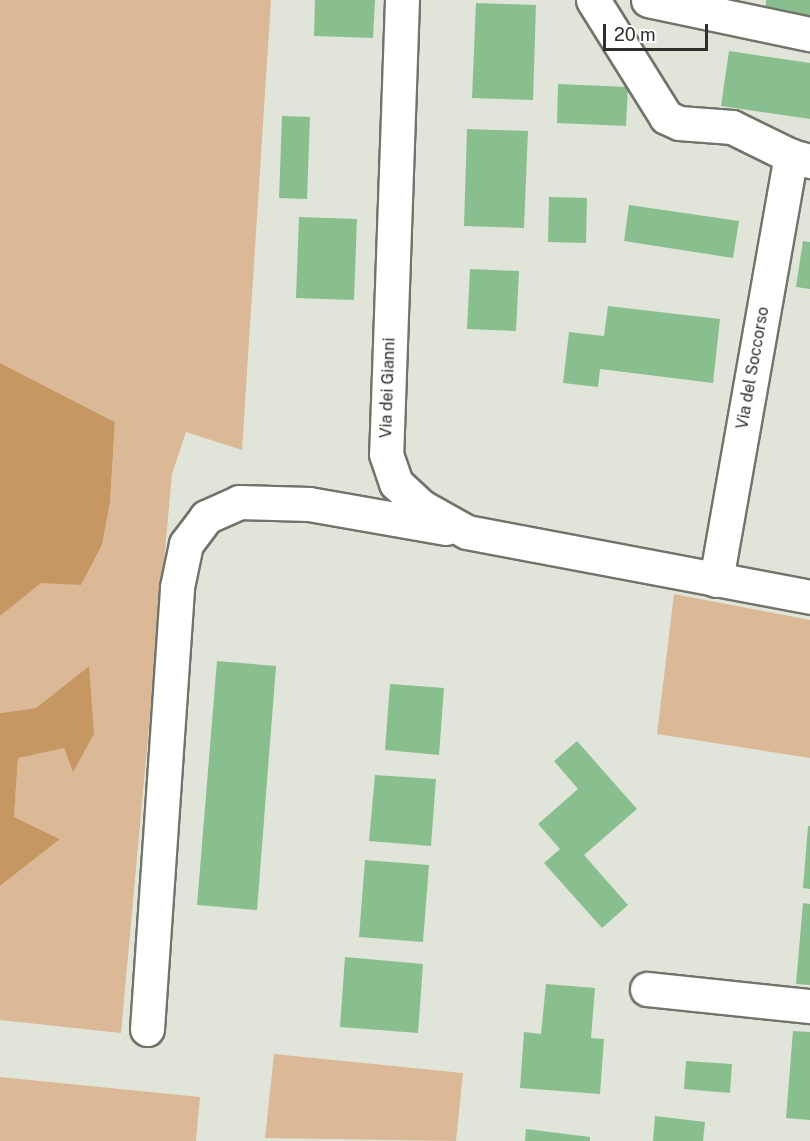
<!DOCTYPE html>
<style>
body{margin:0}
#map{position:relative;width:810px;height:1141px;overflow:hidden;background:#e1e5d9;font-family:"Public Sans",sans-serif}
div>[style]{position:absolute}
.green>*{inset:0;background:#dbb996}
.forest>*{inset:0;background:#c79763}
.building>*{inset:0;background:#89bf8e}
.roads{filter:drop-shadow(2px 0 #71746a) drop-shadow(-2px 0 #71746a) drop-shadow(0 2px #71746a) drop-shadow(0 -2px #71746a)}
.minor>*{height:33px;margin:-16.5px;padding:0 16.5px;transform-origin:16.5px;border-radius:16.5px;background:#fff}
span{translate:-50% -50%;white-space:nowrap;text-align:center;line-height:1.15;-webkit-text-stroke:4.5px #fff;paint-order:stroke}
.street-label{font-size:16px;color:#2d2f2a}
.scale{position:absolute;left:603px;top:24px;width:105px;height:27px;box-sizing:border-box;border:3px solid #2d2f2a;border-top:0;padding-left:8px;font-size:18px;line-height:21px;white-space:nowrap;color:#2d2f2a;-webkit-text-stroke:4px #fff;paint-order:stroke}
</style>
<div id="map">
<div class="green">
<div style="clip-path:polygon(0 0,271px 0,242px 450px,186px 432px,172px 474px,121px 1033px,0 1020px,0 886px,60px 839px,14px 817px,18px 757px,64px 748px,73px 771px,89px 666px,36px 708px,0 713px,0 616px,41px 582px,81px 585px,102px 545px,110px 503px,115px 422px,0 363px)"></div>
<div style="clip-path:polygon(674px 594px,810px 620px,810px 758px,657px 734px)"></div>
<div style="clip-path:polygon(274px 1054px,463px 1073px,456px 1141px,265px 1138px)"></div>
<div style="clip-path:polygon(0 1077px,200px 1097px,196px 1141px,0 1141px)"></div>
</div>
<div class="forest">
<div style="clip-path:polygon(0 363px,115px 422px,110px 503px,102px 545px,81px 585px,41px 583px,0 616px)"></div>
<div style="clip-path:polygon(89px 666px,94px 734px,73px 772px,64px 748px,18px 758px,14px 817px,60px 839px,0 886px,0 713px,36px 708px)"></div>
</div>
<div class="building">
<div style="clip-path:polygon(315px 0,375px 0,373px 38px,314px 36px)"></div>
<div style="clip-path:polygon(766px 0,810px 0,810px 25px,765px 22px)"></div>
<div style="clip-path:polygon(476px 3px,536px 5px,533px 100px,472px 98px)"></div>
<div style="clip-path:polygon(729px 51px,810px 63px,810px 119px,721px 106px)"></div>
<div style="clip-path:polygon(558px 84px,628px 87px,626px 126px,557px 123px)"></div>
<div style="clip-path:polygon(282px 116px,310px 117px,307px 199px,279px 198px)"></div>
<div style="clip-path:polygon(467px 129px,528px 131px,524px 228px,464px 226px)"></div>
<div style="clip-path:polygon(549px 197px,587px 198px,586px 243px,548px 242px)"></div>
<div style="clip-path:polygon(629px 205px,739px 221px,733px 258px,624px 241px)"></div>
<div style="clip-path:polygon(299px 217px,357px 219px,354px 300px,296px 298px)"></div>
<div style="clip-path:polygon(803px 241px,810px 242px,810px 289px,796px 287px)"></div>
<div style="clip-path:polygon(470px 269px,519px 271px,516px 331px,467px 329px)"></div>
<div style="clip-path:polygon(608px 306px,720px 319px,713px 383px,600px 369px,598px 387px,563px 383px,569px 332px,604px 336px)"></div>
<div style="clip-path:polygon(217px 661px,276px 666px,257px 910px,197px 905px)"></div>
<div style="clip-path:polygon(390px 684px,444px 688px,439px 755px,385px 750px)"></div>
<div style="clip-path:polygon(577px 741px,637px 809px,584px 855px,628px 905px,602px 928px,544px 863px,560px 849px,538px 824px,578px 789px,554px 761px)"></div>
<div style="clip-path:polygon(375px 775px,436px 779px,431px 846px,369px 841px)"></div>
<div style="clip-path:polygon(808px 826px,810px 826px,810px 889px,803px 888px)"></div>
<div style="clip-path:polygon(365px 860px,429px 865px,423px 942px,359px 937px)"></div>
<div style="clip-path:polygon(803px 903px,810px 904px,810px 985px,796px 984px)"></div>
<div style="clip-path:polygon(345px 957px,423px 964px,418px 1033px,340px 1027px)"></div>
<div style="clip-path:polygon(546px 984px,595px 988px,591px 1038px,604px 1039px,600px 1094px,520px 1088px,524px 1032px,541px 1034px)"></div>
<div style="clip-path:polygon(793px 1031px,810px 1032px,810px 1120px,786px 1118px)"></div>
<div style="clip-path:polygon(686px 1061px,732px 1064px,730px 1093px,684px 1089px)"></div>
<div style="clip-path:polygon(655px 1116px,705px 1122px,703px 1141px,653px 1141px)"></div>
<div style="clip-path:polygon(526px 1129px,590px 1137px,590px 1141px,525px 1141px)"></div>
</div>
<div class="roads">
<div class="minor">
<div style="left:402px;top:0;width:454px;rotate:92deg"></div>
<div style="left:386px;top:454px;width:31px;rotate:71deg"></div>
<div style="left:396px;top:483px;width:35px;rotate:43deg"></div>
<div style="left:422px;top:507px;width:51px;rotate:29.1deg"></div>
<div style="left:467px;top:532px;width:349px;rotate:10.7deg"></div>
<div style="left:593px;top:0;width:138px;rotate:58deg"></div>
<div style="left:666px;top:117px;width:14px;rotate:25deg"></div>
<div style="left:679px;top:123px;width:53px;rotate:4.3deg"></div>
<div style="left:732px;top:127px;width:66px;rotate:26.2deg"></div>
<div style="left:791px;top:156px;width:20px;rotate:15deg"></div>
<div style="left:648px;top:0;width:166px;rotate:11.9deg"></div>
<div style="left:716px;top:580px;width:431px;rotate:-80deg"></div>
<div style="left:647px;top:989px;width:164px;rotate:6deg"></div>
<div style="left:147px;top:1029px;width:443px;rotate:-86.1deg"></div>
<div style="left:177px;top:587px;width:44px;rotate:-78.2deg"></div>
<div style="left:186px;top:544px;width:34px;rotate:-53deg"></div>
<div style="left:206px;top:517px;width:36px;rotate:-24deg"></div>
<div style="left:239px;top:502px;width:70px;rotate:1.6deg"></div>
<div style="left:309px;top:504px;width:139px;rotate:9.9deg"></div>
</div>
</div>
<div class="street-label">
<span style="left:753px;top:368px;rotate:-80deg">Via del Soccorso</span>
<span style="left:388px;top:388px;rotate:-88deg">Via dei Gianni</span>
</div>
<div class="scale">20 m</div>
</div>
